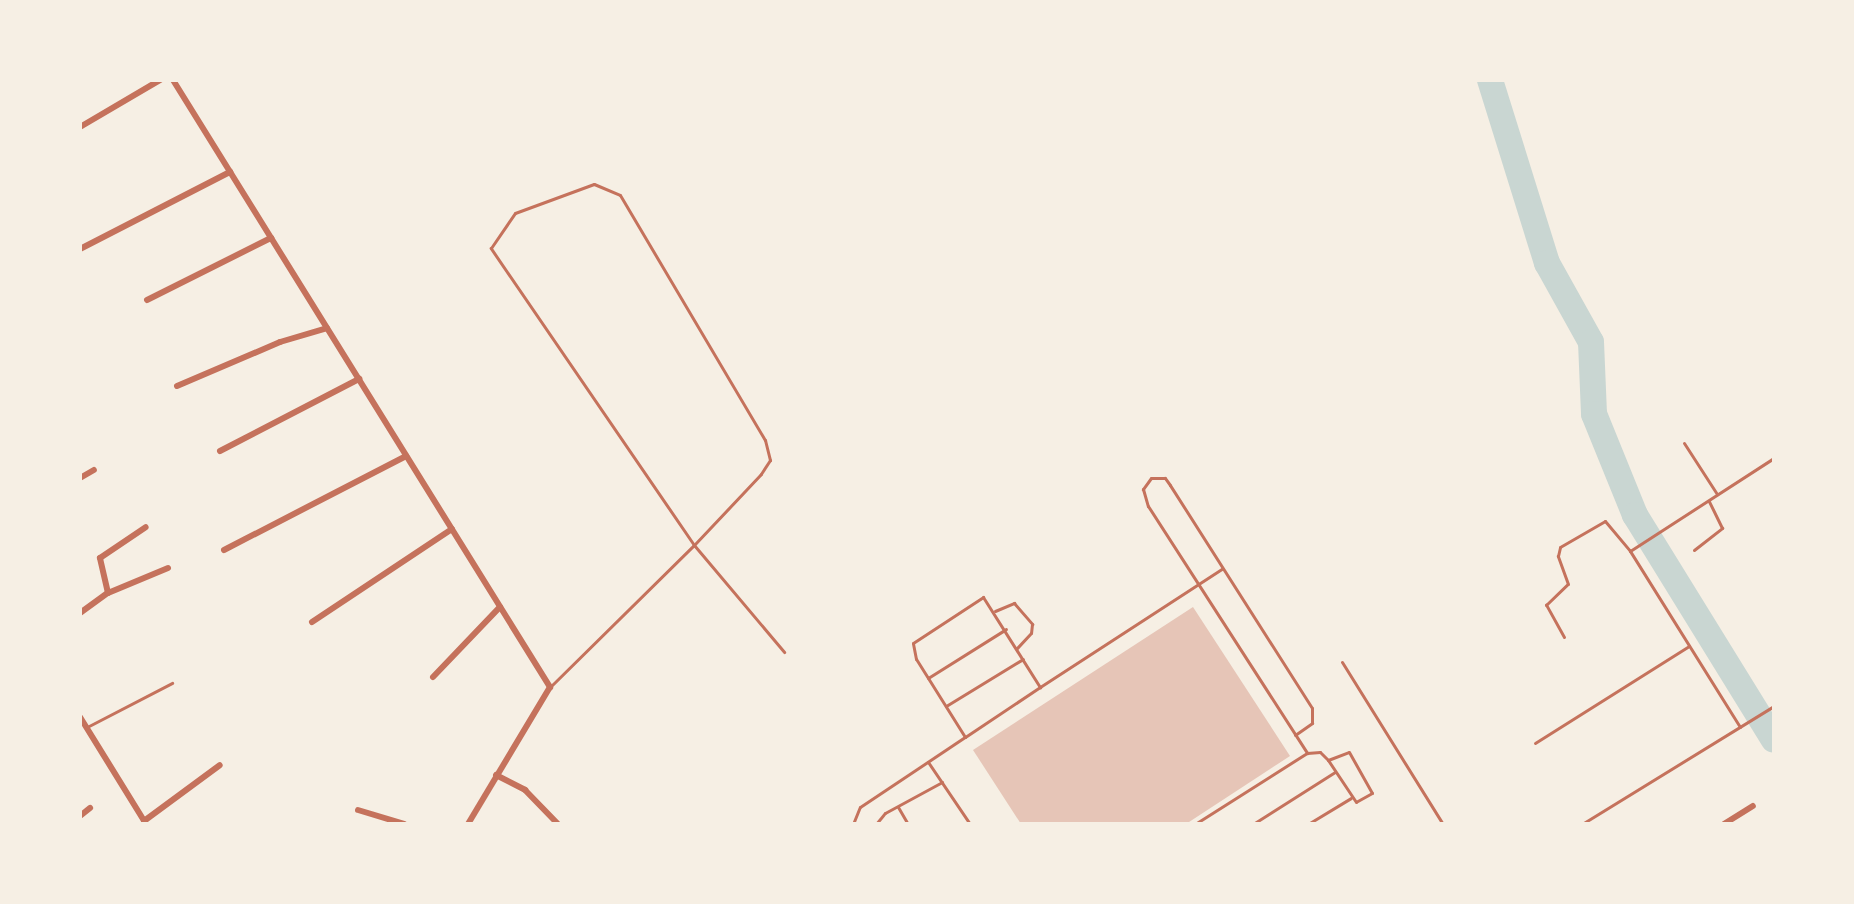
<!DOCTYPE html>
<style>
body{margin:0}
#map{position:relative;width:1854px;height:904px;overflow:hidden;background:#f6efe4;font-family:"Playfair Display",serif}
div>[style]{position:absolute}
.river>*{height:26px;margin:-13px;padding:0 13px;transform-origin:13px;border-radius:13px;background:#c9d6d2}
.building>*{inset:0;background:#e6c5b7}
.service>*{height:3px;margin:-1.5px;padding:0 1.5px;transform-origin:1.5px;border-radius:1.5px;background:#c5725c}
.minor>*{height:6px;margin:-3px;padding:0 3px;transform-origin:3px;border-radius:3px;background:#c5725c}
span{translate:-50% -50%;white-space:nowrap;text-align:center;line-height:1.15;-webkit-text-stroke:6px #f6efe4;paint-order:stroke}
.frame{position:absolute;inset:0;border:82px solid #f6efe4;pointer-events:none}
</style>
<div id="map">
<div class="river">
<div style="left:1490px;top:80px;width:192px;rotate:72.7deg"></div>
<div style="left:1547px;top:263px;width:90px;rotate:60.9deg"></div>
<div style="left:1591px;top:342px;width:72px;rotate:87.6deg"></div>
<div style="left:1594px;top:414px;width:109px;rotate:67.9deg"></div>
<div style="left:1635px;top:515px;width:264px;rotate:58.3deg"></div>
</div>
<div class="building">
<div style="clip-path:polygon(1193px 607px,1290px 756px,1186px 824px,1021px 824px,973px 750px)"></div>
</div>
<div class="service">
<div style="left:1684px;top:443px;width:61px;rotate:57.1deg"></div>
<div style="left:1694px;top:550px;width:36px;rotate:-38deg"></div>
<div style="left:1722px;top:528px;width:30px;rotate:-116deg"></div>
<div style="left:995px;top:611px;width:21px;rotate:-23deg"></div>
<div style="left:1014px;top:603px;width:28px;rotate:49deg"></div>
<div style="left:1032px;top:624px;width:9px;rotate:96deg"></div>
<div style="left:1031px;top:633px;width:21px;rotate:133deg"></div>
<div style="left:1564px;top:637px;width:37px;rotate:-119deg"></div>
<div style="left:1546px;top:605px;width:30px;rotate:-44deg"></div>
<div style="left:1568px;top:584px;width:30px;rotate:-110deg"></div>
<div style="left:1558px;top:556px;width:9px;rotate:-77deg"></div>
<div style="left:1560px;top:547px;width:52px;rotate:-30deg"></div>
<div style="left:1605px;top:521px;width:39px;rotate:50deg"></div>
<div style="left:1342px;top:662px;width:191px;rotate:58.1deg"></div>
<div style="left:928px;top:678px;width:92px;rotate:-32.1deg"></div>
<div style="left:550px;top:687px;width:202px;rotate:-44.6deg"></div>
<div style="left:694px;top:545px;width:360px;rotate:-124.4deg"></div>
<div style="left:491px;top:248px;width:42px;rotate:-55.6deg"></div>
<div style="left:515px;top:213px;width:84px;rotate:-20.2deg"></div>
<div style="left:594px;top:184px;width:28px;rotate:23deg"></div>
<div style="left:620px;top:195px;width:285px;rotate:59.4deg"></div>
<div style="left:765px;top:440px;width:21px;rotate:76deg"></div>
<div style="left:770px;top:460px;width:17px;rotate:123deg"></div>
<div style="left:761px;top:474px;width:98px;rotate:133.3deg"></div>
<div style="left:694px;top:545px;width:140px;rotate:49.9deg"></div>
<div style="left:1040px;top:687px;width:217px;rotate:-33deg"></div>
<div style="left:946px;top:706px;width:90px;rotate:-31.4deg"></div>
<div style="left:87px;top:727px;width:96px;rotate:-27.4deg"></div>
<div style="left:1740px;top:727px;width:208px;rotate:-122deg"></div>
<div style="left:1630px;top:551px;width:171px;rotate:-32.9deg"></div>
<div style="left:1295px;top:735px;width:21px;rotate:-35deg"></div>
<div style="left:1312px;top:723px;width:15px;rotate:-90deg"></div>
<div style="left:1312px;top:708px;width:264px;rotate:-122.5deg"></div>
<div style="left:1170px;top:485px;width:9px;rotate:-126deg"></div>
<div style="left:1165px;top:478px;width:14px;rotate:180deg"></div>
<div style="left:1151px;top:478px;width:14px;rotate:126deg"></div>
<div style="left:1143px;top:489px;width:18px;rotate:74deg"></div>
<div style="left:1148px;top:506px;width:294px;rotate:57.2deg"></div>
<div style="left:1535px;top:743px;width:182px;rotate:-32.2deg"></div>
<div style="left:928px;top:762px;width:75px;rotate:55.9deg"></div>
<div style="left:898px;top:807px;width:20px;rotate:60deg"></div>
<div style="left:853px;top:824px;width:18px;rotate:-68deg"></div>
<div style="left:860px;top:807px;width:126px;rotate:-33.7deg"></div>
<div style="left:965px;top:737px;width:92px;rotate:-122.1deg"></div>
<div style="left:916px;top:659px;width:16px;rotate:-101deg"></div>
<div style="left:913px;top:643px;width:84px;rotate:-33.3deg"></div>
<div style="left:983px;top:597px;width:107px;rotate:57.7deg"></div>
<div style="left:1040px;top:687px;width:90px;rotate:146.3deg"></div>
<div style="left:876px;top:824px;width:14px;rotate:-51deg"></div>
<div style="left:885px;top:813px;width:65px;rotate:-28.5deg"></div>
<div style="left:1195px;top:824px;width:133px;rotate:-32.4deg"></div>
<div style="left:1307px;top:753px;width:13px;rotate:-4deg"></div>
<div style="left:1320px;top:752px;width:11px;rotate:45deg"></div>
<div style="left:1328px;top:760px;width:22px;rotate:-21deg"></div>
<div style="left:1349px;top:752px;width:47px;rotate:60.7deg"></div>
<div style="left:1372px;top:793px;width:18px;rotate:151deg"></div>
<div style="left:1356px;top:802px;width:50px;rotate:-123.7deg"></div>
<div style="left:1253px;top:824px;width:97px;rotate:-32.4deg"></div>
<div style="left:1308px;top:824px;width:50px;rotate:-31.2deg"></div>
<div style="left:1582px;top:824px;width:225px;rotate:-31.6deg"></div>
</div>
<div class="minor">
<div style="left:173px;top:80px;width:715px;rotate:58.16deg"></div>
<div style="left:550px;top:687px;width:160px;rotate:120.9deg"></div>
<div style="left:80px;top:127px;width:93px;rotate:-30.4deg"></div>
<div style="left:80px;top:249px;width:169px;rotate:-27.2deg"></div>
<div style="left:147px;top:300px;width:139px;rotate:-26.6deg"></div>
<div style="left:177px;top:386px;width:112px;rotate:-23.1deg"></div>
<div style="left:280px;top:342px;width:49px;rotate:-16.6deg"></div>
<div style="left:220px;top:451px;width:157px;rotate:-27.4deg"></div>
<div style="left:80px;top:478px;width:16px;rotate:-30deg"></div>
<div style="left:224px;top:550px;width:205px;rotate:-27.3deg"></div>
<div style="left:108px;top:593px;width:36px;rotate:-103deg"></div>
<div style="left:100px;top:558px;width:55px;rotate:-34deg"></div>
<div style="left:80px;top:613px;width:34px;rotate:-36deg"></div>
<div style="left:108px;top:593px;width:65px;rotate:-22.6deg"></div>
<div style="left:312px;top:622px;width:168px;rotate:-33.6deg"></div>
<div style="left:433px;top:677px;width:97px;rotate:-46.3deg"></div>
<div style="left:80px;top:717px;width:126px;rotate:58.3deg"></div>
<div style="left:496px;top:775px;width:33px;rotate:27deg"></div>
<div style="left:525px;top:790px;width:47px;rotate:45.9deg"></div>
<div style="left:358px;top:810px;width:48px;rotate:16.9deg"></div>
<div style="left:80px;top:816px;width:13px;rotate:-39deg"></div>
<div style="left:144px;top:821px;width:94px;rotate:-36.4deg"></div>
<div style="left:1724px;top:824px;width:34px;rotate:-32deg"></div>
</div>
<div class="frame"></div>
</div>
